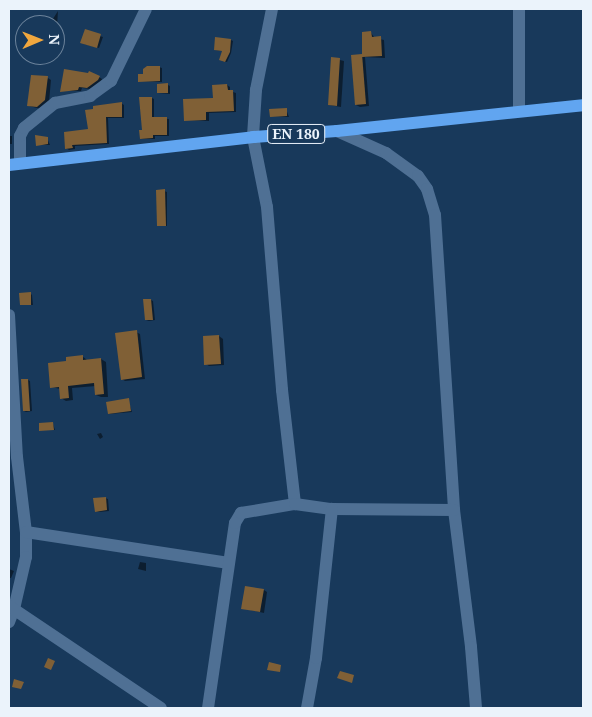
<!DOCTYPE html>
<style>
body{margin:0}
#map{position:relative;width:592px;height:717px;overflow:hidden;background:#18395b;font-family:"Noto Serif",serif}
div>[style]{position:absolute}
.shadow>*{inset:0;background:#0007}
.building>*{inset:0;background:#806036}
.minor>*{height:12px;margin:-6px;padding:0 6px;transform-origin:6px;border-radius:6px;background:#4f7094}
.major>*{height:12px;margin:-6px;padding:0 6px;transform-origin:6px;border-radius:6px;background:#61a5f0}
span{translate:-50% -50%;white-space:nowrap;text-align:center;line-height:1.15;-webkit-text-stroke:4px #18395b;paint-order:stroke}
.shield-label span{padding:1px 4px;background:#18395b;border:1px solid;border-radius:4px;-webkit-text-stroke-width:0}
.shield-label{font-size:14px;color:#ebf3fb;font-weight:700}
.frame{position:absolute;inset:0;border:10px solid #ebf3fb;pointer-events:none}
.north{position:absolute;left:15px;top:15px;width:50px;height:50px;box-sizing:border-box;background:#18395b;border:1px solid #6c839b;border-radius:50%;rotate:89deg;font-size:14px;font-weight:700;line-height:20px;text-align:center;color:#ebf3fb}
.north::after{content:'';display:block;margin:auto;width:18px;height:22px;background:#f0a73e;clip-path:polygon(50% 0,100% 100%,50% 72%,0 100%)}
</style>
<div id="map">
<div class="shadow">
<div style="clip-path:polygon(58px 11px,57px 27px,55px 30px,55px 25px,49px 25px)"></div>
<div style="clip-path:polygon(85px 31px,103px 37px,99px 48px,84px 44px)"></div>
<div style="clip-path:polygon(371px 33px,375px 38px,384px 40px,385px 58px,365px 57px,369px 106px,360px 107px,356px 105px,352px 56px,364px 57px)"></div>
<div style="clip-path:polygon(231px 40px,233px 41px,231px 53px,227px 62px,222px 61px,223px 51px,215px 50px)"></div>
<div style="clip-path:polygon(332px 58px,344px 61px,341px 107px,329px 105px)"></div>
<div style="clip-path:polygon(159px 67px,162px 68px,162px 82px,140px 81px,145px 75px)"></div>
<div style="clip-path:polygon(99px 77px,102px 79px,101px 82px,90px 89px,82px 88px,81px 91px,61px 91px)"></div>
<div style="clip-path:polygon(48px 78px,51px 80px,49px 102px,41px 109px,29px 106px)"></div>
<div style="clip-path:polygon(168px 85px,170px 86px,170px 94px,158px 93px)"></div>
<div style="clip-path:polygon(227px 85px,230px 87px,230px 91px,236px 93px,236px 112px,209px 113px,209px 121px,185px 120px,214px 99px)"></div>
<div style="clip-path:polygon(152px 98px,154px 99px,154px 118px,169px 119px,169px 136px,155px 136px,155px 139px,143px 139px,141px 138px)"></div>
<div style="clip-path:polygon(121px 103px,124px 105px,124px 118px,108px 118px,109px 144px,75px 146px,75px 149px,69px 150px,66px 148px)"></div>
<div style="clip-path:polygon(286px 109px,289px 117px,271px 116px)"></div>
<div style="clip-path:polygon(9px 136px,12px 136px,12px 144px,9px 144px)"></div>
<div style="clip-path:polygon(47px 138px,50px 145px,37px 145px)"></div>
<div style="clip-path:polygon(164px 191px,167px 192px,167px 226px,160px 226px,158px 225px)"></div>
<div style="clip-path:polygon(30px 293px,32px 295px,33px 305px,21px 305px)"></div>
<div style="clip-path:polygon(151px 300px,153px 301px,155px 320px,149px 321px,146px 320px)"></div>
<div style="clip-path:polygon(136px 332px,140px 334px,145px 379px,125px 381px,122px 379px)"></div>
<div style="clip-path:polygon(219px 336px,223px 339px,224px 365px,209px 366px,206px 364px)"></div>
<div style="clip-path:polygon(82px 356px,87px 360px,101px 359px,106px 362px,108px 397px,101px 397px,96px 395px,96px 386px,72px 388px,73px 400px,66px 401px,61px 398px,60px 389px,52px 387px,68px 363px)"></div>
<div style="clip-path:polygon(28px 380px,30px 381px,32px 411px,26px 412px,24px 411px,22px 381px)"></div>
<div style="clip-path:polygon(128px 400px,132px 412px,109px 414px)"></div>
<div style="clip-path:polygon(53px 424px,55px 430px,40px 430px)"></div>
<div style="clip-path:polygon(101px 433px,103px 437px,100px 439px,97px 434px)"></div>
<div style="clip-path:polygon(105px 498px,108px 499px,109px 511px,99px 512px,96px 511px)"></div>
<div style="clip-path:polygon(140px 562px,146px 563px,146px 571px,138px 569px)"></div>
<div style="clip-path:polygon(9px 569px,14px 571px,11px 578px,9px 578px)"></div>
<div style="clip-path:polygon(264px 590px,267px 592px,264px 613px,242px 608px)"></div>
</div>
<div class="building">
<div style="clip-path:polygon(85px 29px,101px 34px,97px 48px,80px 43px)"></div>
<div style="clip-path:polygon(371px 31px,372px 37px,381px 36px,382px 56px,362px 57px,362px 32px)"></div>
<div style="clip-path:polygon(215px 37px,231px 39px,230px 52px,225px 62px,219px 60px,222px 51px,214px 50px)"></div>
<div style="clip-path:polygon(362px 54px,366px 104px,355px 105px,351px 55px)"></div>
<div style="clip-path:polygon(331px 57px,340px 58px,337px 106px,328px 105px)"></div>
<div style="clip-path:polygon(147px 66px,160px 66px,160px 81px,138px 82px,138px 74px,143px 74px,143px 69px)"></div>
<div style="clip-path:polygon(64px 69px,88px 73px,89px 71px,100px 76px,98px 80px,87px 88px,79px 87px,78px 90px,60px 92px)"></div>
<div style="clip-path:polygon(31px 75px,48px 76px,45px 100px,37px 107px,27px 106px)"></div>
<div style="clip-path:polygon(168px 83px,168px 93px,157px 93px,157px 84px)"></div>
<div style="clip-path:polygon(227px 84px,228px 90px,233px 90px,234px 111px,206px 112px,206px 120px,184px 121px,183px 99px,213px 98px,212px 85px)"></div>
<div style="clip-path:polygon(139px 97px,152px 97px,152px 117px,167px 117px,167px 135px,153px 135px,153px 138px,140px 139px,139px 130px,142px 130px)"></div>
<div style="clip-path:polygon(122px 102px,122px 117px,106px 117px,107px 143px,72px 145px,73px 148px,65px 149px,64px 132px,88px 129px,85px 110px,93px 109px,93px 106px)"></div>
<div style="clip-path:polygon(287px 108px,287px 116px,270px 117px,269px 109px)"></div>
<div style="clip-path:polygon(35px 135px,48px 137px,48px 144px,36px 146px)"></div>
<div style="clip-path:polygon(165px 189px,166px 226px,157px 226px,156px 190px)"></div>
<div style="clip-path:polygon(31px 292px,31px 305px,20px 305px,19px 293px)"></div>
<div style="clip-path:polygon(143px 299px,151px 299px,153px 320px,145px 320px)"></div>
<div style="clip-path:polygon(137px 330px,142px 377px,121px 380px,115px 333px)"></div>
<div style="clip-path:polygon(219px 335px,221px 364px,204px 365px,203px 336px)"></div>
<div style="clip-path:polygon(83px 355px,83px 360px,101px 358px,104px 394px,95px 395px,94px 383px,68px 386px,69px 398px,60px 399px,59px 387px,50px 388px,48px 363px,66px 361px,66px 357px)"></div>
<div style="clip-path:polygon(21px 379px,28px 379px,30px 411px,23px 411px)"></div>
<div style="clip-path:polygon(129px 398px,131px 411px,108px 414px,106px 402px)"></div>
<div style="clip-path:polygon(53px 422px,54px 430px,39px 431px,39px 423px)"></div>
<div style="clip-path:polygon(106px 497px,107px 510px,95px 512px,93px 498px)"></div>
<div style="clip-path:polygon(245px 586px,264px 589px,260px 612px,241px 609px)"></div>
<div style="clip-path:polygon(48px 658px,55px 661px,51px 670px,44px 667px)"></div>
<div style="clip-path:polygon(269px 662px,281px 665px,280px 672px,267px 670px)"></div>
<div style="clip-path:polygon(340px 671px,354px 675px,352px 683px,337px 678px)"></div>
<div style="clip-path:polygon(14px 679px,24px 682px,21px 689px,12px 687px)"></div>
</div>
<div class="minor">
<div style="left:272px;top:9px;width:83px;rotate:101.2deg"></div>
<div style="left:256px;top:90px;width:47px;rotate:93.7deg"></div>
<div style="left:253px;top:137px;width:71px;rotate:78.7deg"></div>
<div style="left:267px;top:207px;width:184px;rotate:85.3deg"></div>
<div style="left:282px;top:390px;width:115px;rotate:83.5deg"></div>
<div style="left:519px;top:9px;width:102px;rotate:90deg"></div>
<div style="left:337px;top:131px;width:54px;rotate:24.2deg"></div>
<div style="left:386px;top:153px;width:39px;rotate:36deg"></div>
<div style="left:418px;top:176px;width:16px;rotate:55deg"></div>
<div style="left:427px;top:189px;width:27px;rotate:73deg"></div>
<div style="left:435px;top:215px;width:296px;rotate:86.3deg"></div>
<div style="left:454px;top:510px;width:138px;rotate:82.9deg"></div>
<div style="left:471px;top:647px;width:61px;rotate:85.3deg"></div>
<div style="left:20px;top:163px;width:27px;rotate:-90deg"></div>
<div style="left:20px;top:136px;width:9px;rotate:-63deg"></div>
<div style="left:24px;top:128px;width:40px;rotate:-39deg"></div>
<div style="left:55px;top:103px;width:36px;rotate:-11deg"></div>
<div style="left:90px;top:96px;width:26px;rotate:-36deg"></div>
<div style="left:111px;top:81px;width:80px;rotate:-64.1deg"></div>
<div style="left:9px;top:315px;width:142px;rotate:86.8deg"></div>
<div style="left:17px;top:457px;width:76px;rotate:83.2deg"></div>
<div style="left:26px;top:532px;width:25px;rotate:90deg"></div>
<div style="left:26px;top:557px;width:53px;rotate:103deg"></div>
<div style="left:14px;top:609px;width:14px;rotate:111deg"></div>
<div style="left:26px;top:532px;width:205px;rotate:8.7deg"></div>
<div style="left:9px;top:606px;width:183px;rotate:33.9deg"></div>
<div style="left:208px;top:708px;width:187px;rotate:-81.7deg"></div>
<div style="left:235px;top:523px;width:12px;rotate:-59deg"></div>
<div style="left:241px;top:513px;width:55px;rotate:-9.5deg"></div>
<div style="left:295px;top:504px;width:37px;rotate:8deg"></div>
<div style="left:332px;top:509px;width:122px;rotate:0.5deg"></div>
<div style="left:307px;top:708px;width:51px;rotate:-79.8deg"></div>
<div style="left:316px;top:658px;width:150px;rotate:-83.9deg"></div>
</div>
<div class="major">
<div style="left:9px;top:165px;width:246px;rotate:-6.5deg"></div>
<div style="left:253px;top:137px;width:84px;rotate:-4.1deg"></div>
<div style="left:337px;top:131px;width:247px;rotate:-6deg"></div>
</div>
<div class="shield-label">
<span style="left:296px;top:134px">EN 180</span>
</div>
<div class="frame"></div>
<div class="north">N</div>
</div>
